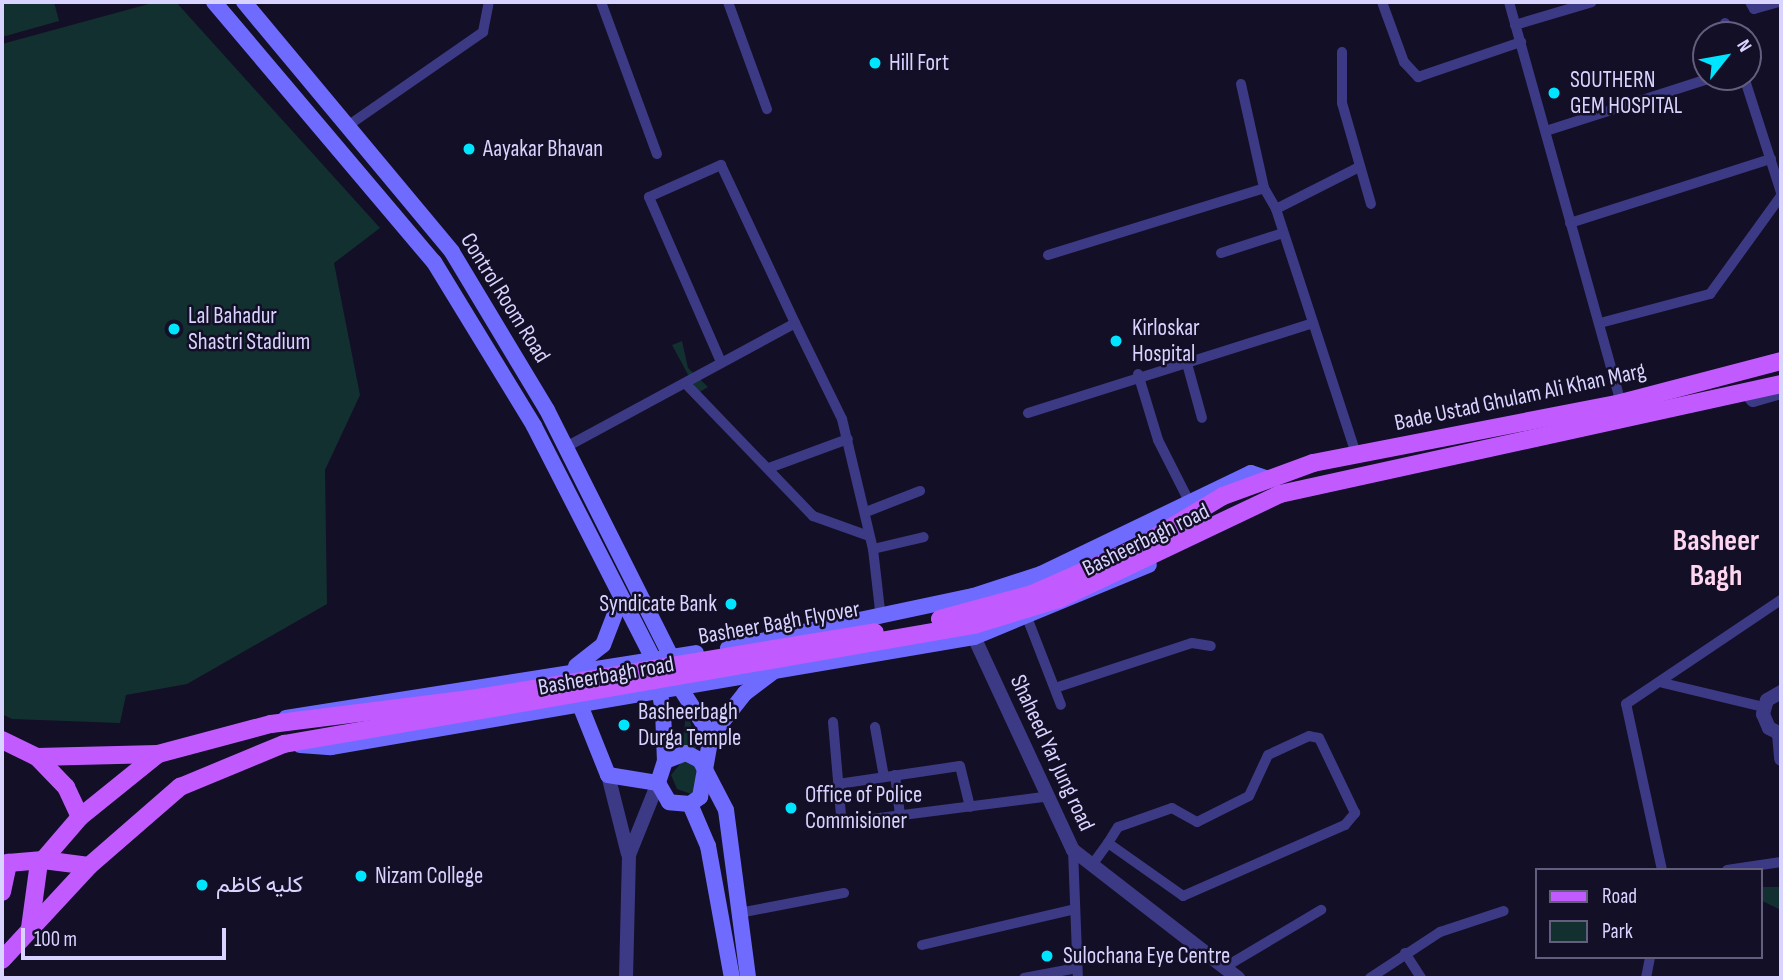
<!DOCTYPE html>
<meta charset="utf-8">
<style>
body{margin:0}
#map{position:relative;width:1783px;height:980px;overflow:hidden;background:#130f26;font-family:"Sofia Sans Condensed",Vazirmatn,sans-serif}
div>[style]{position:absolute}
.green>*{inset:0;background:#12302f}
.minor>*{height:10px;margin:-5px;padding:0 5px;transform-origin:5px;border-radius:5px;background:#3d3a85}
.tertiary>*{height:14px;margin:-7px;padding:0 7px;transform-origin:7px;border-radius:7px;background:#3d3a85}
.secondary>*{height:16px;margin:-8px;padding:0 8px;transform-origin:8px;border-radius:8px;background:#6f6bff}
.primary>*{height:18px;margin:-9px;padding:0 9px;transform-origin:9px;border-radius:9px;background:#c25bff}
.dots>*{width:19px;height:19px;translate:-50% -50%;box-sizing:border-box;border:4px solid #130f26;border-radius:50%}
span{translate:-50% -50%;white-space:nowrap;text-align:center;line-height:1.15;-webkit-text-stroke:5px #130f26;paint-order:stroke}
.poi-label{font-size:23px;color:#d9d4ff}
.left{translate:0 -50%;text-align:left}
.right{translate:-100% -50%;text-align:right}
.street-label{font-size:23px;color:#d9d4ff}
.district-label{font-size:30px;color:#ffd6f0;font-weight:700}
.frame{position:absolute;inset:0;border:4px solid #d9d4ff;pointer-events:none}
.legend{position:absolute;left:1535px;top:868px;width:228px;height:91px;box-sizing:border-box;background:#130f26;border:2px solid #625e7d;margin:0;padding:9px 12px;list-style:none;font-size:21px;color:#d9d4ff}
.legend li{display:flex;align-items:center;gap:14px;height:35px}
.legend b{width:35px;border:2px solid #625e7d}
.north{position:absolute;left:1692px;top:21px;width:70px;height:70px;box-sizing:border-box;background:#130f26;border:2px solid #625e7d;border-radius:50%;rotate:59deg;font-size:19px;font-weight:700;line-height:28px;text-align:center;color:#d9d4ff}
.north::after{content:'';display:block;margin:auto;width:24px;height:32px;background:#00e5ff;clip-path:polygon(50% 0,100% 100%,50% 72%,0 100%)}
.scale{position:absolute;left:21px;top:928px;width:205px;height:32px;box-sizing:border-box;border:4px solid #d9d4ff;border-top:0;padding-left:9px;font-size:21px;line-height:24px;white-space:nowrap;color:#d9d4ff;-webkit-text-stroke:5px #130f26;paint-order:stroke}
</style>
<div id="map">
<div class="green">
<div style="clip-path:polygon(2px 2px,54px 2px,59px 21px,2px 37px)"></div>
<div style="clip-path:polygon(156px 2px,176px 2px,380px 228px,334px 263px,360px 395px,325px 470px,327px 604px,187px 684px,126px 695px,120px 723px,12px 719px,2px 714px,2px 44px)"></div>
<div style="clip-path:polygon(682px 341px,688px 368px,708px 387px,698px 393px,672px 345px)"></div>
<div style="clip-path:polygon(687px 706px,704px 786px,691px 794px,677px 789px,671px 775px,680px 764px)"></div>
<div style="clip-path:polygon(1760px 887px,1781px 887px,1781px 910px,1760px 900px)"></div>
</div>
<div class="minor">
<div style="left:601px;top:2px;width:162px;rotate:69.8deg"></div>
<div style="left:728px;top:2px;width:114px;rotate:70deg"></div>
<div style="left:1382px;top:2px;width:64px;rotate:69.9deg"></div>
<div style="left:1404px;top:62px;width:21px;rotate:47deg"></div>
<div style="left:1418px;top:77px;width:109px;rotate:-18.8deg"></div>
<div style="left:1509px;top:2px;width:416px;rotate:74.4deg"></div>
<div style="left:1750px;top:2px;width:8px;rotate:60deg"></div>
<div style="left:1754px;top:9px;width:25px;rotate:-16deg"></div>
<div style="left:1725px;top:23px;width:13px;rotate:72deg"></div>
<div style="left:1515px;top:25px;width:80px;rotate:-16.6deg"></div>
<div style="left:1342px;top:52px;width:51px;rotate:90deg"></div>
<div style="left:1342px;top:103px;width:105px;rotate:74deg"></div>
<div style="left:1744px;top:77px;width:121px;rotate:72.2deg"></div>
<div style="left:1241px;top:84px;width:107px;rotate:77.5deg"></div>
<div style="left:346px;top:127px;width:167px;rotate:-34.7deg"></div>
<div style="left:483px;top:32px;width:31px;rotate:-79deg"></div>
<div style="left:1549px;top:130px;width:173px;rotate:-17.8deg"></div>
<div style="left:1276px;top:209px;width:258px;rotate:71.9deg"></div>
<div style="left:1570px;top:223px;width:211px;rotate:-17.7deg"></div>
<div style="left:1221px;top:253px;width:65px;rotate:-17.9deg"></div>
<div style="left:1048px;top:255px;width:226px;rotate:-17.2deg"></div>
<div style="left:1264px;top:188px;width:24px;rotate:60deg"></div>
<div style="left:1276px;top:209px;width:91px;rotate:-26.8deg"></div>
<div style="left:1600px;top:323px;width:114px;rotate:-14.8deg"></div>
<div style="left:1710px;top:294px;width:121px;rotate:-54.1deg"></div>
<div style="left:1186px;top:360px;width:60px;rotate:74.6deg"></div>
<div style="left:721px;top:362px;width:180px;rotate:-113.6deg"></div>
<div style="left:649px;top:197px;width:79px;rotate:-24deg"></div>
<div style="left:721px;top:165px;width:174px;rotate:64.9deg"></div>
<div style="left:1138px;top:374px;width:69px;rotate:73.1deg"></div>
<div style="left:1158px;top:440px;width:68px;rotate:63.1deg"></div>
<div style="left:685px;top:383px;width:185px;rotate:46.1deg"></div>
<div style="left:813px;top:516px;width:59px;rotate:19.7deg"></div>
<div style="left:1028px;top:413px;width:299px;rotate:-17.5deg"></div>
<div style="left:566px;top:447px;width:260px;rotate:-28.4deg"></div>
<div style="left:795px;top:323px;width:107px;rotate:63.9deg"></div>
<div style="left:842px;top:419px;width:134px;rotate:76.6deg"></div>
<div style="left:873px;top:549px;width:70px;rotate:83.5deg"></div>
<div style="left:769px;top:468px;width:84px;rotate:-20.2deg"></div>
<div style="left:866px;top:512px;width:58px;rotate:-21.3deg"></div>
<div style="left:873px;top:549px;width:52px;rotate:-13.2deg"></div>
<div style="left:1028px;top:620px;width:91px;rotate:68.8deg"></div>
<div style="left:1663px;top:683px;width:104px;rotate:13.4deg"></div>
<div style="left:1055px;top:688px;width:144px;rotate:-18.2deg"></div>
<div style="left:1192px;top:643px;width:19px;rotate:9deg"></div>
<div style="left:833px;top:722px;width:94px;rotate:85.1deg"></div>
<div style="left:841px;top:816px;width:9px;rotate:41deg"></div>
<div style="left:848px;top:822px;width:197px;rotate:-7.3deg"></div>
<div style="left:875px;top:727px;width:51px;rotate:79.8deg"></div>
<div style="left:895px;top:775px;width:40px;rotate:82.9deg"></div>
<div style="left:838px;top:784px;width:123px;rotate:-8.4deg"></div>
<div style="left:960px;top:766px;width:42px;rotate:76.3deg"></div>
<div style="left:1073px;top:850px;width:128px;rotate:87.8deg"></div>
<div style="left:1092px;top:865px;width:27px;rotate:-54deg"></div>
<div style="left:1108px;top:843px;width:92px;rotate:35.2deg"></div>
<div style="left:1183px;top:896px;width:177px;rotate:-23.7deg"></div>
<div style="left:1345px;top:825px;width:16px;rotate:-50deg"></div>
<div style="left:1355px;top:813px;width:83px;rotate:-115.6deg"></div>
<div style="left:1319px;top:738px;width:10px;rotate:-169deg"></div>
<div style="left:1309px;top:736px;width:45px;rotate:155.1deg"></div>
<div style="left:1268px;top:755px;width:45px;rotate:114.9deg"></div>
<div style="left:1249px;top:796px;width:58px;rotate:153.4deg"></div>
<div style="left:1197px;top:822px;width:29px;rotate:-151deg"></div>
<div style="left:1172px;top:808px;width:57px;rotate:160.6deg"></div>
<div style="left:1118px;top:827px;width:19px;rotate:122deg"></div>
<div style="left:1662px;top:870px;width:170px;rotate:-102.2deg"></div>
<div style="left:1626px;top:704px;width:187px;rotate:-33.9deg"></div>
<div style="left:1727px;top:870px;width:55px;rotate:-8.4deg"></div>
<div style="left:739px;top:913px;width:107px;rotate:-10.8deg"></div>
<div style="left:922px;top:945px;width:157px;rotate:-13.2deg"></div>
<div style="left:1405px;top:953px;width:30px;rotate:57deg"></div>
<div style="left:1225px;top:967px;width:112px;rotate:-30.7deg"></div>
<div style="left:1024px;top:978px;width:54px;rotate:-10.7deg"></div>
<div style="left:1370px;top:978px;width:84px;rotate:-33.3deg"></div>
<div style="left:1440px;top:932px;width:67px;rotate:-18.2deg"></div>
<div style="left:1646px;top:978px;width:21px;rotate:-79deg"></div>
</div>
<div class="tertiary">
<div style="left:1747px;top:393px;width:9px;rotate:49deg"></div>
<div style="left:1753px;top:400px;width:29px;rotate:-16deg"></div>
<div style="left:974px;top:637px;width:235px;rotate:65.1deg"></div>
<div style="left:1073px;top:850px;width:209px;rotate:37.8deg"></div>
<div style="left:1781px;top:692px;width:16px;rotate:150deg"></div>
<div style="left:1767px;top:700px;width:15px;rotate:106deg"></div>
<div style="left:1763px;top:714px;width:15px;rotate:67deg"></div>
<div style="left:1769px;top:728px;width:13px;rotate:27deg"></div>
<div style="left:1779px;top:734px;width:25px;rotate:85deg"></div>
<div style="left:608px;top:775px;width:81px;rotate:75.8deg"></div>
<div style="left:626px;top:978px;width:123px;rotate:-88.6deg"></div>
<div style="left:629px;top:855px;width:78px;rotate:-68.1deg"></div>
</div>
<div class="secondary">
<div style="left:214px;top:2px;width:341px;rotate:49.8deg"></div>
<div style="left:434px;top:262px;width:192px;rotate:58.6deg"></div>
<div style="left:534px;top:426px;width:262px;rotate:62.9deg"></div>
<div style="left:653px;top:659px;width:52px;rotate:78.9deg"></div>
<div style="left:663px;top:710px;width:51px;rotate:87.8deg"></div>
<div style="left:665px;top:761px;width:23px;rotate:108deg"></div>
<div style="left:244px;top:2px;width:325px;rotate:50.2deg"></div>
<div style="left:452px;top:252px;width:184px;rotate:59deg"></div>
<div style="left:547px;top:410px;width:276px;rotate:63.3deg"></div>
<div style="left:671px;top:657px;width:30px;rotate:75deg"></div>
<div style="left:679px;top:686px;width:59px;rotate:57.4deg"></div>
<div style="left:711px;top:736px;width:62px;rotate:100.2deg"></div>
<div style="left:700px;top:797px;width:12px;rotate:145deg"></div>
<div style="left:690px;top:804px;width:21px;rotate:-175deg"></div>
<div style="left:669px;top:802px;width:22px;rotate:-120deg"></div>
<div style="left:728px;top:648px;width:250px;rotate:-12deg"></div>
<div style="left:973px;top:596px;width:71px;rotate:-17.9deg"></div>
<div style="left:1041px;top:574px;width:233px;rotate:-25.7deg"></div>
<div style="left:1251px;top:473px;width:18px;rotate:19deg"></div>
<div style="left:576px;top:666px;width:34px;rotate:-38deg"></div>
<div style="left:603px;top:645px;width:50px;rotate:-69deg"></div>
<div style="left:576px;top:695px;width:86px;rotate:68.2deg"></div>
<div style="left:608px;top:775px;width:51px;rotate:9.1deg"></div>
<div style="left:286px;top:718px;width:415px;rotate:-9deg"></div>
<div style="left:711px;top:736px;width:55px;rotate:-51.7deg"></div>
<div style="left:745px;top:693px;width:34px;rotate:-37deg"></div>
<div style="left:300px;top:745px;width:31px;rotate:4deg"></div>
<div style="left:331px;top:747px;width:652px;rotate:-9.71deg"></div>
<div style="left:974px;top:637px;width:189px;rotate:-22.4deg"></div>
<div style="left:665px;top:761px;width:22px;rotate:-21deg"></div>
<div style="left:686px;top:753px;width:16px;rotate:27deg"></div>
<div style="left:700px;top:760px;width:56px;rotate:62.5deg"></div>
<div style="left:726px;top:810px;width:169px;rotate:82.5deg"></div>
<div style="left:690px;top:804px;width:46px;rotate:66.8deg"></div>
<div style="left:708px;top:846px;width:134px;rotate:79.7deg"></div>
</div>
<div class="primary">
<div style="left:940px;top:619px;width:95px;rotate:-15.2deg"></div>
<div style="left:1032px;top:594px;width:117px;rotate:-23.7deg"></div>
<div style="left:1139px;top:547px;width:98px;rotate:-31.3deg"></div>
<div style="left:1223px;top:496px;width:96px;rotate:-20.1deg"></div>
<div style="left:1313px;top:463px;width:314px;rotate:-11deg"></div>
<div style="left:1621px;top:403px;width:165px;rotate:-14.7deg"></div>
<div style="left:2px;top:740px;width:39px;rotate:26deg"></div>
<div style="left:37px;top:757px;width:42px;rotate:46deg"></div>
<div style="left:66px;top:787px;width:33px;rotate:65deg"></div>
<div style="left:37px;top:757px;width:121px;rotate:-1.4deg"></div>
<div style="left:43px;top:860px;width:46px;rotate:7.4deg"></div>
<div style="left:8px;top:863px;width:35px;rotate:-5deg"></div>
<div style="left:43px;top:860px;width:57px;rotate:-49.3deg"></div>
<div style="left:80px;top:817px;width:100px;rotate:-38.9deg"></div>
<div style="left:158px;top:754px;width:117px;rotate:-14.9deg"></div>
<div style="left:271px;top:724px;width:209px;rotate:-7.2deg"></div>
<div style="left:478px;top:698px;width:402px;rotate:-9.4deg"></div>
<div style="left:2px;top:892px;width:30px;rotate:-78deg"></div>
<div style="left:30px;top:928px;width:67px;rotate:-82.2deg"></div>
<div style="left:2px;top:960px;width:128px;rotate:-47.2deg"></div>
<div style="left:89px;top:866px;width:121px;rotate:-41deg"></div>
<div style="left:180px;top:787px;width:113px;rotate:-22.5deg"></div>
<div style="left:284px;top:744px;width:700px;rotate:-9.79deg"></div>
<div style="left:974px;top:625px;width:89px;rotate:-17deg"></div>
<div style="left:1059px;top:599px;width:245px;rotate:-25.4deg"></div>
<div style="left:1280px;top:494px;width:513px;rotate:-12.38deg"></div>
</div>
<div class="dots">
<div style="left:875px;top:63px;background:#00e5ff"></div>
<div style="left:1554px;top:93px;background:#00e5ff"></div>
<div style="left:469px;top:149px;background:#00e5ff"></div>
<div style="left:174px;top:329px;background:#00e5ff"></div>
<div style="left:1116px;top:341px;background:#00e5ff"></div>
<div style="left:731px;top:604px;background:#00e5ff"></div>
<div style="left:624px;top:725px;background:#00e5ff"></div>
<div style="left:791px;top:808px;background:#00e5ff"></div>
<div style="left:361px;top:876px;background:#00e5ff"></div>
<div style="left:202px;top:885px;background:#00e5ff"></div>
<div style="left:1047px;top:956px;background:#00e5ff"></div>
</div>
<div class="poi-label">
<span class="left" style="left:889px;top:63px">Hill Fort</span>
<span class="left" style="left:1570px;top:93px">SOUTHERN<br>GEM HOSPITAL</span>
<span class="left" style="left:483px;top:149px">Aayakar Bhavan</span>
<span class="left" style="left:188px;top:329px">Lal Bahadur<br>Shastri Stadium</span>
<span class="left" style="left:1132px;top:341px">Kirloskar<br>Hospital</span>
<span class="right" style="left:717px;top:604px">Syndicate Bank</span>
<span class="left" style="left:638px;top:725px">Basheerbagh<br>Durga Temple</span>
<span class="left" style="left:805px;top:808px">Office of Police<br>Commisioner</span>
<span class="left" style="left:375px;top:876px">Nizam College</span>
<span class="left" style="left:216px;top:885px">كليه كاظم</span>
<span class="left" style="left:1063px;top:956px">Sulochana Eye Centre</span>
</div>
<div class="street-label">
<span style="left:505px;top:298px;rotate:58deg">Control Room Road</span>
<span style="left:1520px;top:397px;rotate:-12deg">Bade Ustad Ghulam Ali Khan Marg</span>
<span style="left:1146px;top:540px;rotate:-26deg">Basheerbagh road</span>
<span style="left:779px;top:623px;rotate:-10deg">Basheer Bagh Flyover</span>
<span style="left:606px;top:676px;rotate:-10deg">Basheerbagh road</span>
<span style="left:1052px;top:753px;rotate:65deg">Shaheed Yar Jung road</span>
</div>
<div class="district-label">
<span style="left:1716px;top:558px">Basheer<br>Bagh</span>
</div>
<div class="frame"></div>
<ul class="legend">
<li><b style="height:9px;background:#c25bff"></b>Road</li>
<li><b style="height:19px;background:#12302f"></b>Park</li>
</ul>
<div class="north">N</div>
<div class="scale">100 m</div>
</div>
